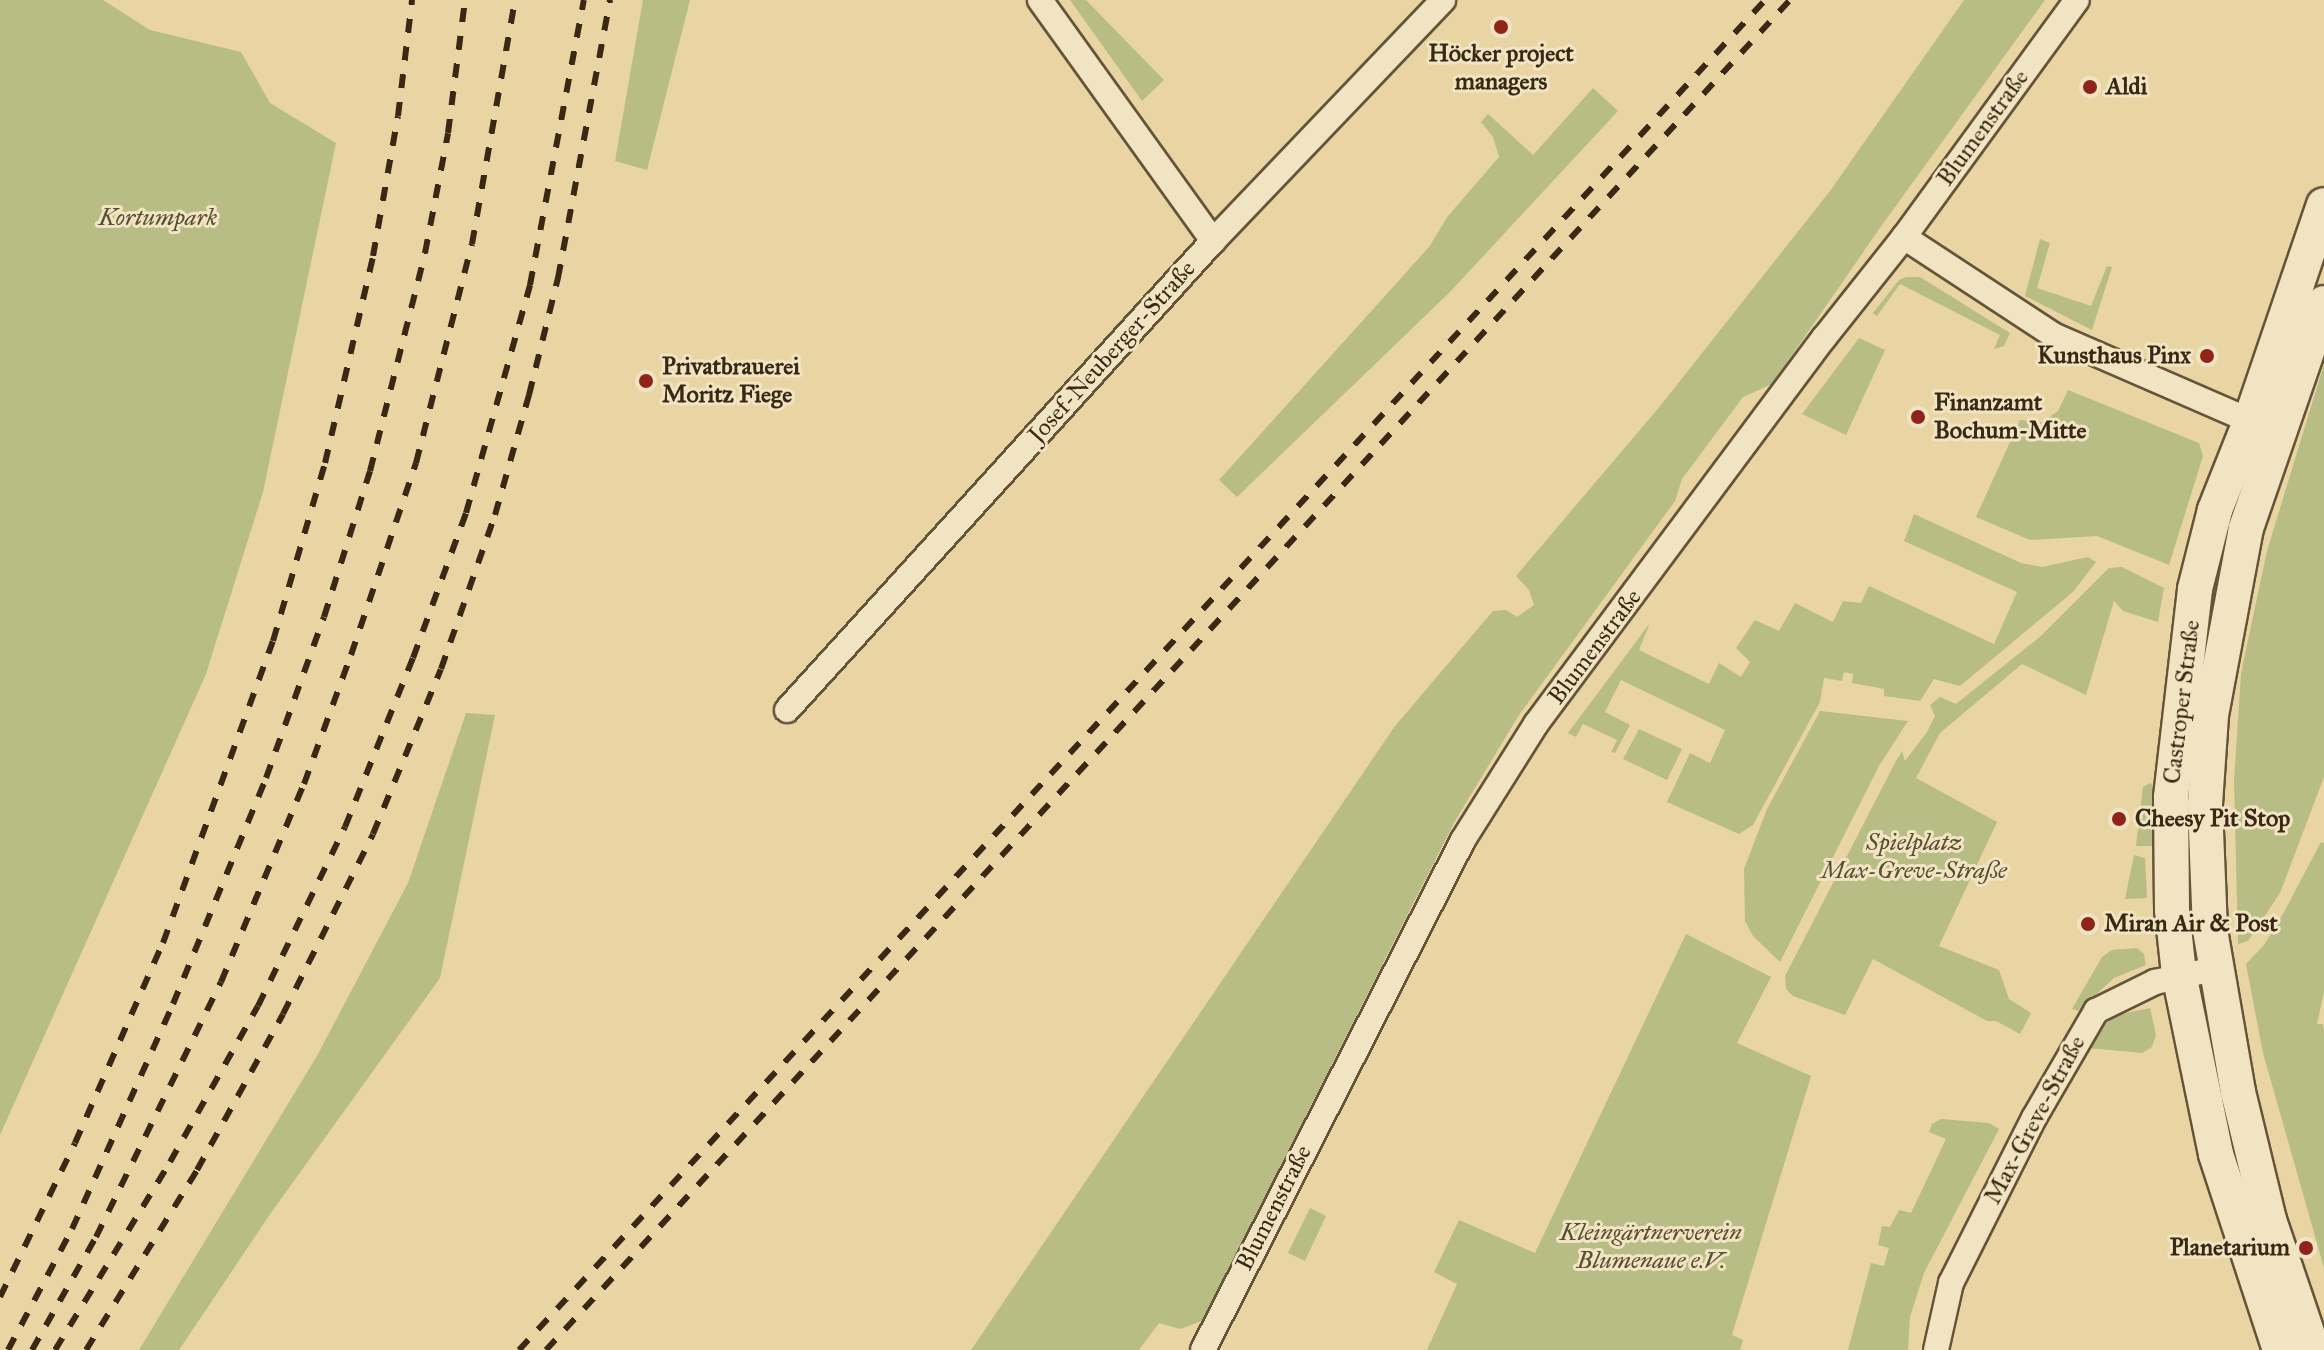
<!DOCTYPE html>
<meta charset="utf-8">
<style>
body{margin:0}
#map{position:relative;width:2324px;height:1350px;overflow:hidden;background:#e9d5a3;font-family:"IM FELL Great Primer",serif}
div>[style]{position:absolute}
.green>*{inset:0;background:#b7bd85}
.roads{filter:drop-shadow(2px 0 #655438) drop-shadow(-2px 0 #655438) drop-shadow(0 2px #655438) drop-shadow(0 -2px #655438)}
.minor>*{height:24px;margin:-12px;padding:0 12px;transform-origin:12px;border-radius:12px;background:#f1e4c3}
.secondary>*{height:34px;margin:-17px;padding:0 17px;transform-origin:17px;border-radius:17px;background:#f1e4c3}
.rail>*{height:6px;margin-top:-3px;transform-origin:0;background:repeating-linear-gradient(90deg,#392914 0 14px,transparent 0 28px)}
.dots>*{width:22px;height:22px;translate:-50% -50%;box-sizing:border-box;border:4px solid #f1e4c3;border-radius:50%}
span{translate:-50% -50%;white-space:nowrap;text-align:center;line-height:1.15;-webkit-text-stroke:6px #f1e4c3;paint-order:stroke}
.poi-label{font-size:24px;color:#392914;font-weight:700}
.left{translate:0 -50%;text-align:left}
.right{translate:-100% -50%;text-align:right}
.street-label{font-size:24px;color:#392914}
.park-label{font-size:24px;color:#584e30;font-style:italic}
</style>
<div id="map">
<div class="green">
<div style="clip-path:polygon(0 0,103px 0,150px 30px,241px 52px,270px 103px,336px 143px,263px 492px,206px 674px,0 1135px)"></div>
<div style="clip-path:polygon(643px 0,690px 0,647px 170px,615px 161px)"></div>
<div style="clip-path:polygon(1070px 0,1086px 0,1164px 80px,1142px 101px)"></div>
<div style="clip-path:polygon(1964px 0,2045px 0,1882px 225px,1772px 384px,1743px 397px,1682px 479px,1675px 501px,1519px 715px,1455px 821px,1202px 1321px,1180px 1329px,1159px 1323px,1139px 1350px,971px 1350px,1395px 726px,1493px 611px,1506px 610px,1517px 617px,1534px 605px,1529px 590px,1516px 576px,1661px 405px,1830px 191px)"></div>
<div style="clip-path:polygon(1593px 88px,1618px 111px,1450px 292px,1237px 497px,1219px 480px,1429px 247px,1448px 216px,1499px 157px,1493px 137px,1481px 122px,1488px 114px,1533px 155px)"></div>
<div style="clip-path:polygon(2040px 239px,2050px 243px,2037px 288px,2091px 306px,2107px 266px,2112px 267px,2092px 330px,2025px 296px)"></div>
<div style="clip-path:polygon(1906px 277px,1920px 277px,2010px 333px,2004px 346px,1994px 349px,2000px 335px,1900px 284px,1877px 316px,1873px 313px,1899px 280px)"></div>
<div style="clip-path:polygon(1859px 338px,1885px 350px,1846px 435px,1802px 414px)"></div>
<div style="clip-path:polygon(2324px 364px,2324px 777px,2280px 893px,2248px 941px,2238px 944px,2234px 781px,2241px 673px,2267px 551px)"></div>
<div style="clip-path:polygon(2068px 390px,2199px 443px,2203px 456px,2169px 565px,2097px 536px,2030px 540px,1976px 517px,2020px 420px,2042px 422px,2058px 411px)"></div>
<div style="clip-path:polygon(1914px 514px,2021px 563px,2042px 567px,2088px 557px,2096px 562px,2073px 592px,1960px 686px,1934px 679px,1920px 701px,1884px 696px,1884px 689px,1852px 683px,1853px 674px,1844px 672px,1842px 681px,1824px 678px,1820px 702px,1753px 825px,1739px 834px,1667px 802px,1690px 753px,1710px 763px,1725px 730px,1621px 680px,1605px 712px,1630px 725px,1615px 753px,1611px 752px,1617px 740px,1583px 724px,1576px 737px,1568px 733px,1650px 623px,1639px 650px,1709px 684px,1719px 663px,1741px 677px,1750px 662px,1736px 648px,1755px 620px,1779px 631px,1795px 603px,1833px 622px,1843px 601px,1861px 603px,1869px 586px,1994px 644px,2017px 592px,1904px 541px)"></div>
<div style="clip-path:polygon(2122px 567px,2164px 588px,2158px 622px,2123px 611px,2114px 601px,2086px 695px,2022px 664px,1940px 733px,1916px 778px,1997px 822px,1939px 946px,1999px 970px,2009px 999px,2031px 1013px,2020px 1034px,1996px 1021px,1987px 1021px,1873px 959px,1845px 1015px,1793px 996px,1786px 989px,1785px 976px,1896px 761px,1902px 751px,1905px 761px,1927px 732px,1935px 716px,1930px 705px,1940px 697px,1956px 704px,2041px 636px,2109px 568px)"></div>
<div style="clip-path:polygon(1820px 711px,1908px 721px,1879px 766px,1780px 962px,1753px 936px,1745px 921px,1744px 869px,1767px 809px)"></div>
<div style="clip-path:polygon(466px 713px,495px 715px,440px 978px,273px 1210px,179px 1350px,139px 1350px,317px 1056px,408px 883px)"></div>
<div style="clip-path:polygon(1639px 729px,1682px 749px,1667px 780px,1623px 759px)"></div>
<div style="clip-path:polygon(2150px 783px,2159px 790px,2159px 846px,2136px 846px,2143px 787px)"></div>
<div style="clip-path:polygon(2321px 842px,2324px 843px,2324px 992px,2317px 1024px,2323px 1024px,2324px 1032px,2324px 1268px,2263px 1053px,2246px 964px,2264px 945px,2284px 912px)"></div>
<div style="clip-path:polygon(2134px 855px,2145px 858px,2147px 898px,2125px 899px)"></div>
<div style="clip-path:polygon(1686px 934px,1771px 977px,1737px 1043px,1811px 1076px,1732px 1335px,1743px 1340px,1740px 1350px,1427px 1350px,1457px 1284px,1434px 1272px,1459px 1220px,1535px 1253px)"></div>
<div style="clip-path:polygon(2137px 948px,2144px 954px,2146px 965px,2114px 978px,2078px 1011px,2072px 1009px,2102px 957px,2112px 950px)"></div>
<div style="clip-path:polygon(2150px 1008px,2156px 1035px,2152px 1047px,2142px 1053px,2088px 1048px,2100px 1028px,2117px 1015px)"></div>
<div style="clip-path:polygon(1941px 1119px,1989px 1123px,1999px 1129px,1924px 1273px,1910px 1317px,1908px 1350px,1848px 1350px,1871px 1263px,1884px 1266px,1889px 1248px,1878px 1245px,1882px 1226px,1890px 1227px,1899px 1210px,1911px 1213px,1946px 1139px,1929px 1132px,1932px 1124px)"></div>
<div style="clip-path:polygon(1310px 1208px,1326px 1216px,1305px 1261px,1288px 1253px)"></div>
</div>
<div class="roads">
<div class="minor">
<div style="left:1040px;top:0;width:297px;rotate:54.3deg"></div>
<div style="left:1904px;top:237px;width:178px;rotate:33.3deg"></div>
<div style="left:2053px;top:335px;width:231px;rotate:23.5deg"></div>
<div style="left:787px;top:710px;width:634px;rotate:-47.75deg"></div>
<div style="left:1213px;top:241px;width:333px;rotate:-46.3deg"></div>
<div style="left:1203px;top:1350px;width:572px;rotate:-62.99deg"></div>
<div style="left:1463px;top:840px;width:137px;rotate:-57.8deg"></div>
<div style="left:1536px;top:724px;width:482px;rotate:-53.3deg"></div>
<div style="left:1824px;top:338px;width:129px;rotate:-51.6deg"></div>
<div style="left:1904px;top:237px;width:293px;rotate:-53.9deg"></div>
<div style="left:1936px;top:1350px;width:69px;rotate:-77.4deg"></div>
<div style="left:1951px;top:1283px;width:185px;rotate:-63.3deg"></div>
<div style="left:2034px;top:1118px;width:124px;rotate:-59.9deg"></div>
<div style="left:2096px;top:1011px;width:66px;rotate:-26.2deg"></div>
<div style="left:2155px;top:982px;width:60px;rotate:-12.4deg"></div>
</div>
<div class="secondary">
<div style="left:2280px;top:1350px;width:206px;rotate:-108.1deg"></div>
<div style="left:2216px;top:1154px;width:184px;rotate:-101.6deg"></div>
<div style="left:2179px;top:974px;width:64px;rotate:-96.2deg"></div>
<div style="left:2172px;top:910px;width:113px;rotate:-90.5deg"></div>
<div style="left:2171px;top:797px;width:209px;rotate:-83.4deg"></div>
<div style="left:2195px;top:589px;width:81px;rotate:-75.8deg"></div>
<div style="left:2215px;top:510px;width:95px;rotate:-68.3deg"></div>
<div style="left:2250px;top:422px;width:229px;rotate:-71.2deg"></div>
<div style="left:2313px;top:1350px;width:137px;rotate:-108.7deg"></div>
<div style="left:2269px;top:1220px;width:132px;rotate:-103.6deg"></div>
<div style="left:2238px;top:1092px;width:164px;rotate:-99.8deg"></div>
<div style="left:2210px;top:930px;width:126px;rotate:-92.3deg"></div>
<div style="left:2205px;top:804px;width:89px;rotate:-86.1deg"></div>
<div style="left:2211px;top:715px;width:190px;rotate:-79.4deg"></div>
<div style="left:2246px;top:528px;width:238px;rotate:-70.9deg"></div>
</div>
</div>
<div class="rail">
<div style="left:0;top:1297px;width:171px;rotate:-64deg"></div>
<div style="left:75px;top:1143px;width:219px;rotate:-66.3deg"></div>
<div style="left:163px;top:943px;width:321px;rotate:-70deg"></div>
<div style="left:273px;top:641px;width:185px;rotate:-73.7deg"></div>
<div style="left:325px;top:463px;width:212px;rotate:-76.9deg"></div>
<div style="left:373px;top:256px;width:142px;rotate:-79.9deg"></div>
<div style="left:398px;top:116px;width:117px;rotate:-83.1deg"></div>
<div style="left:8px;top:1350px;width:137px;rotate:-62.1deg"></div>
<div style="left:72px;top:1229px;width:247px;rotate:-65.8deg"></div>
<div style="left:173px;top:1004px;width:244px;rotate:-67.6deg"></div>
<div style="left:266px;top:778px;width:171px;rotate:-70.2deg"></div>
<div style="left:324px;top:617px;width:153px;rotate:-72.5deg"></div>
<div style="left:370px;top:471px;width:225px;rotate:-75.8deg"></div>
<div style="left:425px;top:253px;width:122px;rotate:-79.1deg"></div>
<div style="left:448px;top:133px;width:134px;rotate:-82.7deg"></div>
<div style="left:32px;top:1350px;width:130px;rotate:-60.5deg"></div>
<div style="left:96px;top:1237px;width:284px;rotate:-63.9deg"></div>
<div style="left:221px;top:982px;width:215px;rotate:-67.3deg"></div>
<div style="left:304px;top:784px;width:137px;rotate:-70deg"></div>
<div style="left:351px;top:655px;width:203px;rotate:-71.3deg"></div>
<div style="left:416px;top:463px;width:226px;rotate:-75.7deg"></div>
<div style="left:472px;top:244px;width:248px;rotate:-80deg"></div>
<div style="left:55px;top:1350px;width:220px;rotate:-58.5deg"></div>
<div style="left:170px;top:1162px;width:179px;rotate:-60.6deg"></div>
<div style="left:258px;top:1006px;width:199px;rotate:-64.1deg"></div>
<div style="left:345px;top:827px;width:182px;rotate:-68.1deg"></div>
<div style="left:413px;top:658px;width:154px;rotate:-69.9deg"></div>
<div style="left:466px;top:513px;width:237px;rotate:-74.3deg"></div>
<div style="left:530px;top:285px;width:290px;rotate:-79.3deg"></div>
<div style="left:86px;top:1350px;width:211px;rotate:-58.3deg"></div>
<div style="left:197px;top:1170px;width:178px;rotate:-61.1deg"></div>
<div style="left:283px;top:1014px;width:201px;rotate:-63.4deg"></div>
<div style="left:373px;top:834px;width:178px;rotate:-67.6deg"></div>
<div style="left:441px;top:669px;width:163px;rotate:-70.7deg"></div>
<div style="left:495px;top:515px;width:125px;rotate:-74.2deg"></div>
<div style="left:529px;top:395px;width:121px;rotate:-76.1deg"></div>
<div style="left:558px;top:278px;width:283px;rotate:-79.4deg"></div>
<div style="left:519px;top:1350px;width:1837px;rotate:-47.29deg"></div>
<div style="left:546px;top:1350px;width:1836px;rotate:-47.34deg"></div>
</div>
<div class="dots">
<div style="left:1501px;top:27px;background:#8f2418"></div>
<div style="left:2090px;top:87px;background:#8f2418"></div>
<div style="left:2207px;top:356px;background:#8f2418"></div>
<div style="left:646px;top:381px;background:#8f2418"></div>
<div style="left:1918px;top:417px;background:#8f2418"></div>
<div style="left:2119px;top:819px;background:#8f2418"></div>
<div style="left:2088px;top:924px;background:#8f2418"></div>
<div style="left:2306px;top:1248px;background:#8f2418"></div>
</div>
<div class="poi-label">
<span style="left:1501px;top:68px">Höcker project<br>managers</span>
<span class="left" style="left:2106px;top:87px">Aldi</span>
<span class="right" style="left:2191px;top:356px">Kunsthaus Pinx</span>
<span class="left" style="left:662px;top:381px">Privatbrauerei<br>Moritz Fiege</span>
<span class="left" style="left:1934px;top:417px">Finanzamt<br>Bochum-Mitte</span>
<span class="left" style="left:2135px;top:819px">Cheesy Pit Stop</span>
<span class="left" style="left:2104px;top:924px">Miran Air &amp; Post</span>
<span class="right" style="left:2290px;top:1248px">Planetarium</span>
</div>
<div class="street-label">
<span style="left:1983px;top:128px;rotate:-54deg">Blumenstraße</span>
<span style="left:1112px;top:352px;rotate:-48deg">Josef-Neuberger-Straße</span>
<span style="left:1595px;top:647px;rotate:-53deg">Blumenstraße</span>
<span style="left:2182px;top:702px;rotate:-83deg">Castroper Straße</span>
<span style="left:2035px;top:1120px;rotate:-62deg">Max-Greve-Straße</span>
<span style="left:1274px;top:1208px;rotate:-63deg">Blumenstraße</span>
</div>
<div class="park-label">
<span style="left:158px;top:218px">Kortumpark</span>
<span style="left:1914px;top:857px">Spielplatz<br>Max-Greve-Straße</span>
<span style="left:1651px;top:1247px">Kleingärtnerverein<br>Blumenaue e.V.</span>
</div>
</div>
